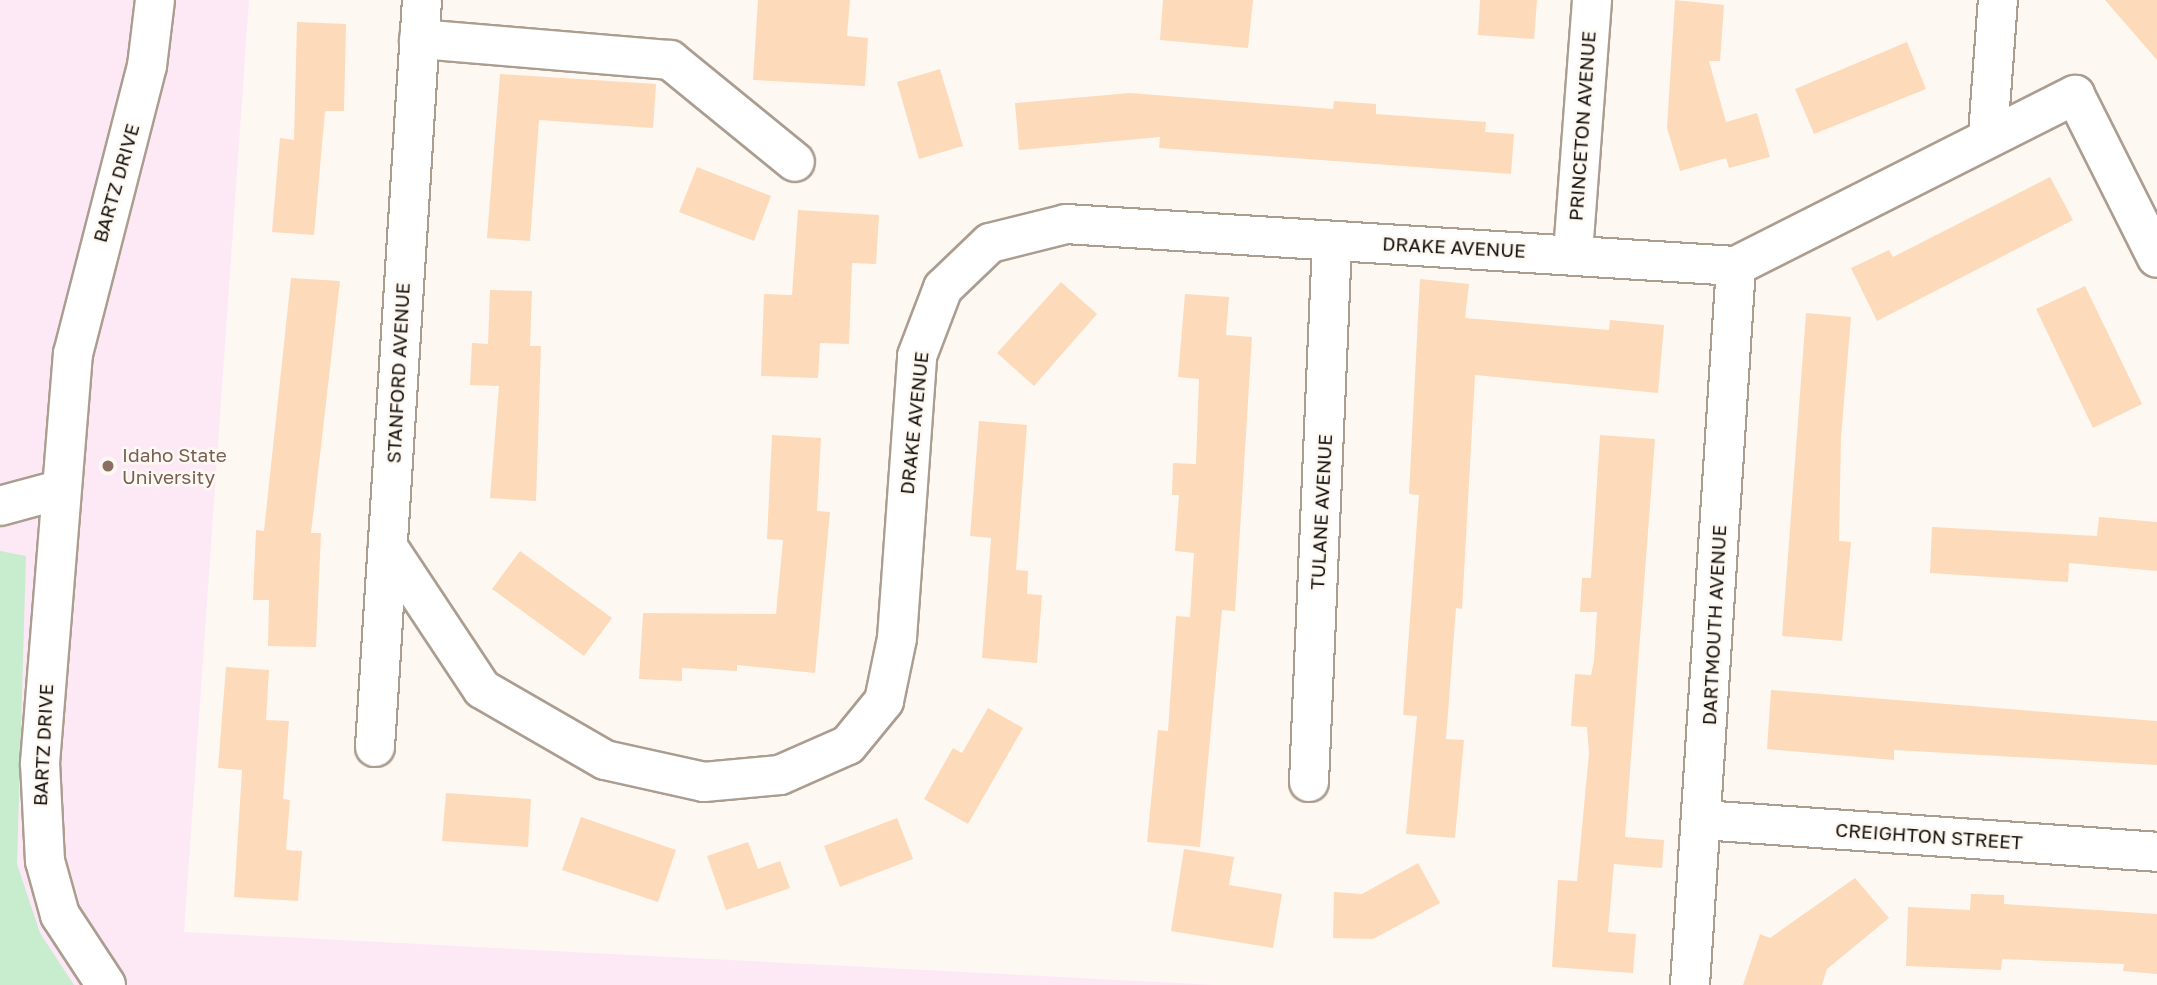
<!DOCTYPE html>
<style>
body{margin:0}
#map{position:relative;width:2157px;height:985px;overflow:hidden;background:#fef8f2;font-family:"Golos Text",sans-serif}
div>[style]{position:absolute}
.education>*{inset:0;background:#fde8f6}
.green>*{inset:0;background:#c7ecce}
.building>*{inset:0;background:#fddab9}
.roads{filter:drop-shadow(2px 0 #ab9d90) drop-shadow(-2px 0 #ab9d90) drop-shadow(0 2px #ab9d90) drop-shadow(0 -2px #ab9d90)}
.minor>*{height:38px;margin:-19px;padding:0 19px;transform-origin:19px;border-radius:19px;background:#fff}
.dots>*{width:19px;height:19px;translate:-50% -50%;box-sizing:border-box;border:4px solid #fef8f2;border-radius:50%}
span{translate:-50% -50%;white-space:nowrap;text-align:center;line-height:1.15;-webkit-text-stroke:5px #fef8f2;paint-order:stroke}
.street-label{font-size:19px;color:#15100c}
.education-label{font-size:19px;color:#785e54}
.left{translate:0 -50%;text-align:left}
</style>
<div id="map">
<div class="education">
<div style="clip-path:polygon(0 0,249px 0,184px 932px,1215px 985px,0 985px)"></div>
</div>
<div class="green">
<div style="clip-path:polygon(0 551px,26px 556px,17px 864px,40px 933px,74px 985px,0 985px)"></div>
</div>
<div class="building">
<div style="clip-path:polygon(758px 0,850px 0,847px 36px,868px 38px,865px 86px,753px 80px)"></div>
<div style="clip-path:polygon(1163px 0,1253px 0,1248px 48px,1160px 40px)"></div>
<div style="clip-path:polygon(1480px 0,1537px 0,1534px 39px,1478px 35px)"></div>
<div style="clip-path:polygon(1675px 0,1724px 5px,1720px 61px,1709px 61px,1726px 122px,1757px 113px,1770px 157px,1729px 168px,1726px 158px,1680px 171px,1667px 128px)"></div>
<div style="clip-path:polygon(2105px 0,2157px 0,2157px 60px)"></div>
<div style="clip-path:polygon(297px 22px,346px 24px,344px 111px,325px 111px,314px 235px,272px 232px,280px 138px,294px 140px)"></div>
<div style="clip-path:polygon(1907px 42px,1926px 89px,1814px 134px,1795px 89px)"></div>
<div style="clip-path:polygon(940px 69px,963px 146px,919px 159px,897px 82px)"></div>
<div style="clip-path:polygon(500px 74px,656px 84px,653px 128px,539px 120px,530px 241px,487px 238px)"></div>
<div style="clip-path:polygon(1130px 93px,1333px 109px,1334px 101px,1376px 104px,1376px 114px,1486px 122px,1485px 132px,1514px 134px,1511px 174px,1159px 148px,1160px 137px,1019px 150px,1015px 103px)"></div>
<div style="clip-path:polygon(697px 167px,771px 196px,754px 241px,679px 212px)"></div>
<div style="clip-path:polygon(2050px 177px,2073px 220px,1877px 321px,1851px 268px,1889px 250px,1893px 257px)"></div>
<div style="clip-path:polygon(798px 210px,879px 215px,876px 264px,852px 263px,849px 344px,820px 343px,818px 378px,761px 376px,764px 294px,792px 295px)"></div>
<div style="clip-path:polygon(291px 278px,340px 281px,311px 533px,321px 533px,316px 647px,268px 646px,269px 600px,253px 600px,256px 530px,264px 531px)"></div>
<div style="clip-path:polygon(1420px 279px,1469px 284px,1465px 318px,1609px 330px,1610px 320px,1664px 325px,1658px 393px,1475px 375px,1462px 609px,1456px 608px,1446px 739px,1464px 740px,1455px 838px,1406px 834px,1417px 716px,1403px 715px,1419px 495px,1409px 494px)"></div>
<div style="clip-path:polygon(1061px 282px,1097px 314px,1034px 386px,997px 353px)"></div>
<div style="clip-path:polygon(2085px 286px,2142px 404px,2093px 428px,2036px 309px)"></div>
<div style="clip-path:polygon(490px 290px,532px 291px,530px 346px,541px 346px,536px 501px,490px 498px,499px 386px,470px 385px,472px 343px,488px 344px)"></div>
<div style="clip-path:polygon(1185px 294px,1229px 297px,1226px 335px,1252px 337px,1235px 611px,1222px 610px,1200px 847px,1147px 842px,1158px 730px,1168px 731px,1176px 616px,1190px 617px,1194px 553px,1175px 551px,1179px 495px,1172px 495px,1173px 463px,1196px 464px,1199px 379px,1178px 377px)"></div>
<div style="clip-path:polygon(1806px 313px,1851px 317px,1841px 437px,1839px 541px,1851px 542px,1842px 641px,1782px 636px)"></div>
<div style="clip-path:polygon(979px 421px,1027px 425px,1016px 570px,1028px 571px,1027px 594px,1042px 595px,1037px 663px,982px 658px,991px 538px,970px 536px)"></div>
<div style="clip-path:polygon(772px 435px,821px 438px,817px 511px,830px 512px,815px 673px,737px 665px,737px 671px,682px 668px,682px 681px,639px 679px,643px 613px,776px 614px,783px 540px,767px 539px)"></div>
<div style="clip-path:polygon(1600px 435px,1655px 439px,1625px 837px,1664px 840px,1662px 868px,1614px 864px,1608px 932px,1636px 934px,1633px 973px,1552px 967px,1558px 880px,1577px 881px,1589px 753px,1587px 727px,1571px 726px,1575px 674px,1591px 675px,1594px 661px,1597px 612px,1580px 612px,1582px 578px,1591px 578px)"></div>
<div style="clip-path:polygon(2099px 517px,2157px 522px,2157px 571px,2069px 563px,2068px 582px,1930px 573px,1932px 527px,2097px 536px)"></div>
<div style="clip-path:polygon(520px 551px,612px 618px,584px 656px,492px 589px)"></div>
<div style="clip-path:polygon(226px 667px,269px 670px,266px 720px,289px 721px,283px 799px,290px 800px,286px 850px,302px 851px,298px 901px,234px 897px,242px 770px,218px 768px)"></div>
<div style="clip-path:polygon(1771px 690px,2157px 721px,2157px 765px,1894px 750px,1894px 760px,1767px 749px)"></div>
<div style="clip-path:polygon(988px 708px,1023px 728px,968px 824px,924px 799px,953px 748px,962px 753px)"></div>
<div style="clip-path:polygon(446px 793px,531px 799px,528px 847px,442px 841px)"></div>
<div style="clip-path:polygon(581px 817px,676px 850px,658px 902px,562px 870px)"></div>
<div style="clip-path:polygon(897px 818px,913px 859px,840px 887px,824px 846px)"></div>
<div style="clip-path:polygon(748px 842px,758px 869px,780px 861px,790px 888px,726px 910px,707px 856px)"></div>
<div style="clip-path:polygon(1184px 849px,1234px 857px,1229px 885px,1282px 894px,1273px 948px,1171px 931px)"></div>
<div style="clip-path:polygon(1418px 863px,1440px 903px,1373px 939px,1333px 938px,1334px 892px,1362px 894px)"></div>
<div style="clip-path:polygon(1855px 878px,1889px 918px,1827px 969px,1822px 985px,1743px 985px,1760px 934px,1770px 938px)"></div>
<div style="clip-path:polygon(1971px 894px,2004px 895px,2004px 904px,2157px 914px,2157px 974px,2123px 971px,2124px 964px,2002px 959px,2001px 970px,1906px 966px,1908px 907px,1970px 910px)"></div>
</div>
<div class="roads">
<div class="minor">
<div style="left:419px;top:39px;width:252px;rotate:4.8deg"></div>
<div style="left:670px;top:60px;width:161px;rotate:39.2deg"></div>
<div style="left:1988px;top:135px;width:135px;rotate:-85.8deg"></div>
<div style="left:1573px;top:253px;width:254px;rotate:-85.7deg"></div>
<div style="left:0;top:506px;width:61px;rotate:-15.2deg"></div>
<div style="left:388px;top:547px;width:170px;rotate:56.5deg"></div>
<div style="left:482px;top:689px;width:142px;rotate:30deg"></div>
<div style="left:605px;top:760px;width:101px;rotate:12.5deg"></div>
<div style="left:704px;top:782px;width:76px;rotate:-5.3deg"></div>
<div style="left:780px;top:775px;width:74px;rotate:-23.8deg"></div>
<div style="left:848px;top:745px;width:57px;rotate:-50.7deg"></div>
<div style="left:884px;top:701px;width:64px;rotate:-78.3deg"></div>
<div style="left:897px;top:638px;width:283px;rotate:-85.9deg"></div>
<div style="left:917px;top:356px;width:73px;rotate:-69.1deg"></div>
<div style="left:943px;top:288px;width:65px;rotate:-43.8deg"></div>
<div style="left:990px;top:243px;width:78px;rotate:-14deg"></div>
<div style="left:1066px;top:224px;width:671px;rotate:3.59deg"></div>
<div style="left:1736px;top:266px;width:380px;rotate:-26.8deg"></div>
<div style="left:2075px;top:95px;width:182px;rotate:63.3deg"></div>
<div style="left:375px;top:747px;width:748px;rotate:-86.4deg"></div>
<div style="left:1309px;top:782px;width:540px;rotate:-87.56deg"></div>
<div style="left:1702px;top:820px;width:456px;rotate:4deg"></div>
<div style="left:106px;top:985px;width:84px;rotate:-123.3deg"></div>
<div style="left:60px;top:915px;width:56px;rotate:-105.5deg"></div>
<div style="left:45px;top:861px;width:98px;rotate:-92.9deg"></div>
<div style="left:40px;top:763px;width:410px;rotate:-85.4deg"></div>
<div style="left:73px;top:354px;width:297px;rotate:-75.6deg"></div>
<div style="left:147px;top:66px;width:66px;rotate:-83.1deg"></div>
<div style="left:1690px;top:985px;width:720px;rotate:-86.34deg"></div>
</div>
</div>
<div class="dots">
<div style="left:108px;top:466px;background:#8d6e63"></div>
</div>
<div class="street-label">
<span style="left:1582px;top:126px;rotate:-86deg">PRINCETON AVENUE</span>
<span style="left:116px;top:183px;rotate:-74deg">BARTZ DRIVE</span>
<span style="left:1454px;top:247px;rotate:3deg">DRAKE AVENUE</span>
<span style="left:398px;top:373px;rotate:-87deg">STANFORD AVENUE</span>
<span style="left:914px;top:423px;rotate:-84deg">DRAKE AVENUE</span>
<span style="left:1321px;top:512px;rotate:-87deg">TULANE AVENUE</span>
<span style="left:1714px;top:625px;rotate:-87deg">DARTMOUTH AVENUE</span>
<span style="left:43px;top:745px;rotate:-87deg">BARTZ DRIVE</span>
<span style="left:1929px;top:836px;rotate:4deg">CREIGHTON STREET</span>
</div>
<div class="education-label">
<span class="left" style="left:122px;top:466px">Idaho State<br>University</span>
</div>
</div>
